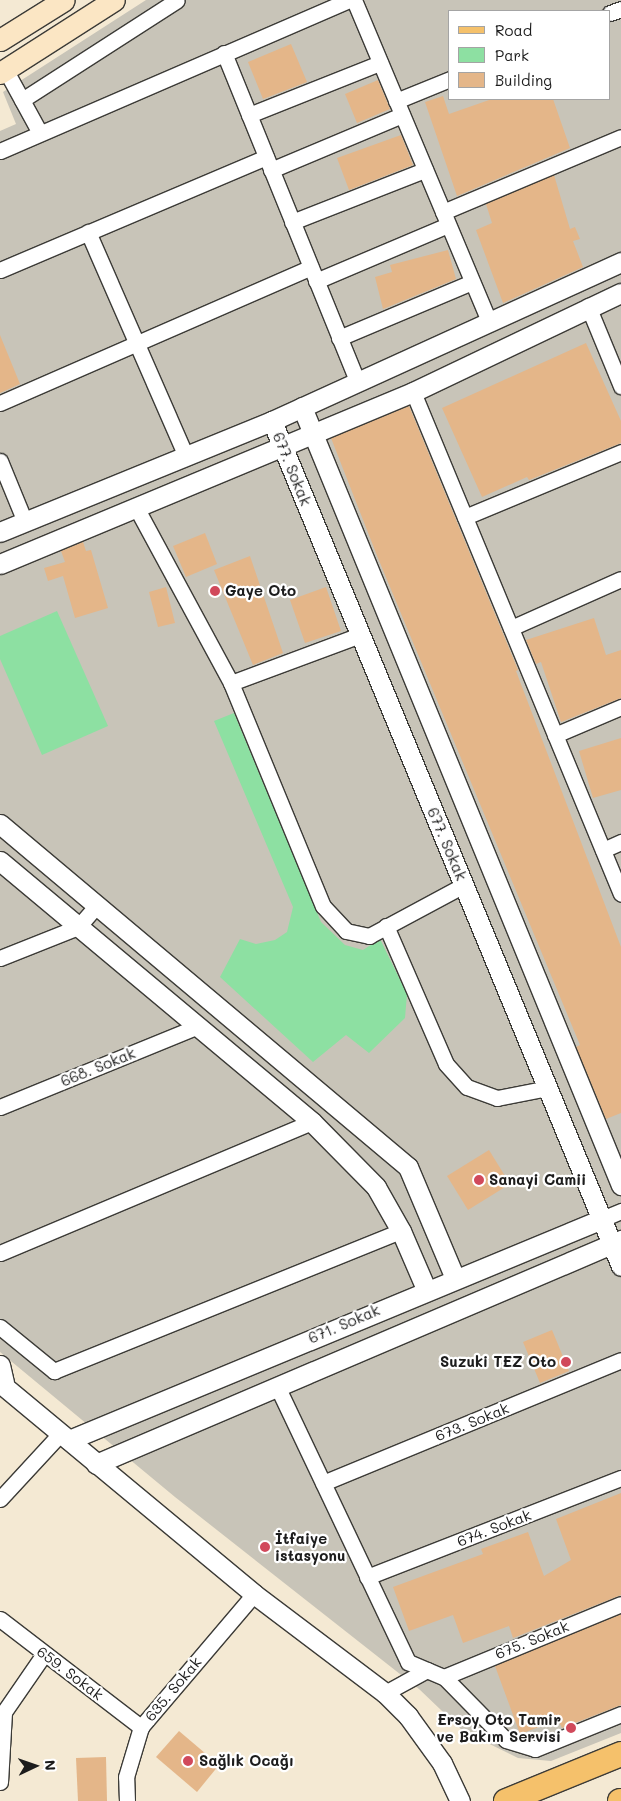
<!DOCTYPE html>
<meta charset="utf-8">
<style>
body{margin:0}
#map{position:relative;width:621px;height:1801px;overflow:hidden;background:#f4e9d3;font-family:Mali,sans-serif}
div>[style]{position:absolute}
.industrial>*{inset:0;background:#c8c4b8}
.green>*{inset:0;background:#8de0a2}
.building>*{inset:0;background:#e4b689}
.roads{filter:drop-shadow(1px 0 #3c3b37) drop-shadow(-1px 0 #3c3b37) drop-shadow(0 1px #3c3b37) drop-shadow(0 -1px #3c3b37)}
.minor>*{height:15px;margin:-7.5px;padding:0 7.5px;transform-origin:7.5px;border-radius:7.5px;background:#fff}
.tertiary>*{height:19px;margin:-9.5px;padding:0 9.5px;transform-origin:9.5px;border-radius:9.5px;background:#fff}
.secondary>*{height:21px;margin:-10.5px;padding:0 10.5px;transform-origin:10.5px;border-radius:10.5px;background:#fbe6c4}
.primary>*{height:24px;margin:-12px;padding:0 12px;transform-origin:12px;border-radius:12px;background:#f5c16b}
.dots>*{width:14px;height:14px;translate:-50% -50%;box-sizing:border-box;border:2px solid #fff;border-radius:50%}
span{translate:-50% -50%;white-space:nowrap;text-align:center;line-height:1.15;-webkit-text-stroke:4.5px #fff;paint-order:stroke}
.street-label{font-size:15px;color:#1c1c1c}
.poi-label{font-size:15px;color:#1c1c1c;font-weight:700}
.left{translate:0 -50%;text-align:left}
.right{translate:-100% -50%;text-align:right}
.legend{position:absolute;left:448px;top:10px;width:162px;height:90px;box-sizing:border-box;background:#fff;border:1px solid #a4a4a4;margin:0;padding:6px 9px;list-style:none;font-size:15px;color:#1c1c1c}
.legend li{display:flex;align-items:center;gap:10px;height:25px}
.legend b{width:25px;border:1px solid #a4a4a4}
.north{position:absolute;left:10px;top:1741px;width:50px;height:50px;-webkit-text-stroke:4px #fff;paint-order:stroke;rotate:87deg;font-size:14px;font-weight:700;line-height:20px;text-align:center;color:#1c1c1c}
.north::after{content:'';display:block;margin:auto;width:18px;height:22px;background:#1c1c1c;clip-path:polygon(50% 0,100% 100%,50% 72%,0 100%)}
</style>
<div id="map">
<div class="industrial">
<div style="clip-path:polygon(evenodd,146px 0,621px 0,621px 1733px,551px 1761px,518px 1758px,463px 1731px,419px 1689px,175px 1497px,0 1352px,0 131px,16px 124px,3px 92px,146px 0,450px 11px,610px 11px,610px 99px,450px 99px,450px 11px)"></div>
</div>
<div class="green">
<div style="clip-path:polygon(57px 611px,108px 726px,42px 755px,0 659px,0 636px)"></div>
<div style="clip-path:polygon(234px 713px,321px 922px,345px 945px,363px 950px,380px 939px,407px 994px,405px 1018px,369px 1053px,346px 1035px,313px 1062px,220px 977px,240px 939px,256px 944px,275px 940px,287px 932px,293px 907px,214px 721px)"></div>
</div>
<div class="building">
<div style="clip-path:polygon(291px 44px,307px 82px,263px 99px,248px 62px)"></div>
<div style="clip-path:polygon(378px 80px,390px 109px,357px 123px,345px 94px)"></div>
<div style="clip-path:polygon(443px 96px,449px 114px,492px 99px,553px 99px,570px 148px,457px 196px,425px 102px)"></div>
<div style="clip-path:polygon(401px 135px,413px 165px,349px 190px,337px 158px)"></div>
<div style="clip-path:polygon(554px 175px,570px 229px,575px 227px,580px 239px,573px 241px,583px 267px,503px 303px,476px 230px,492px 223px,486px 204px)"></div>
<div style="clip-path:polygon(448px 250px,456px 279px,383px 309px,375px 277px,392px 272px,390px 265px)"></div>
<div style="clip-path:polygon(0 335px,20px 384px,0 393px)"></div>
<div style="clip-path:polygon(586px 343px,621px 421px,621px 443px,529px 480px,527px 477px,482px 497px,442px 408px)"></div>
<div style="clip-path:polygon(409px 406px,518px 670px,516px 671px,621px 947px,621px 1113px,606px 1119px,576px 1047px,580px 1045px,378px 558px,331px 438px)"></div>
<div style="clip-path:polygon(205px 533px,217px 564px,186px 577px,173px 546px)"></div>
<div style="clip-path:polygon(83px 542px,86px 551px,91px 550px,108px 608px,75px 618px,63px 576px,48px 581px,44px 568px,65px 562px,61px 551px)"></div>
<div style="clip-path:polygon(250px 556px,283px 653px,253px 665px,214px 570px)"></div>
<div style="clip-path:polygon(166px 587px,175px 623px,158px 627px,149px 592px)"></div>
<div style="clip-path:polygon(326px 587px,341px 631px,305px 643px,290px 600px)"></div>
<div style="clip-path:polygon(594px 618px,606px 655px,621px 650px,621px 698px,561px 722px,541px 662px,536px 664px,526px 640px)"></div>
<div style="clip-path:polygon(621px 738px,621px 790px,593px 798px,579px 751px)"></div>
<div style="clip-path:polygon(489px 1150px,510px 1184px,468px 1210px,447px 1176px)"></div>
<div style="clip-path:polygon(552px 1330px,569px 1371px,540px 1383px,523px 1342px)"></div>
<div style="clip-path:polygon(621px 1493px,621px 1595px,513px 1638px,509px 1626px,463px 1643px,453px 1615px,409px 1631px,393px 1587px,483px 1554px,481px 1549px,528px 1532px,544px 1576px,571px 1560px,556px 1519px)"></div>
<div style="clip-path:polygon(621px 1614px,621px 1705px,562px 1728px,558px 1720px,520px 1734px,495px 1666px)"></div>
<div style="clip-path:polygon(179px 1731px,219px 1765px,197px 1792px,156px 1757px)"></div>
<div style="clip-path:polygon(106px 1757px,107px 1801px,78px 1801px,76px 1758px)"></div>
</div>
<div class="roads">
<div class="minor">
<div style="left:354px;top:0;width:348px;rotate:67.2deg"></div>
<div style="left:610px;top:13px;width:12px;rotate:-20deg"></div>
<div style="left:224px;top:53px;width:356px;rotate:67.9deg"></div>
<div style="left:5px;top:69px;width:73px;rotate:61.3deg"></div>
<div style="left:22px;top:100px;width:184px;rotate:-32.8deg"></div>
<div style="left:396px;top:101px;width:58px;rotate:-22.2deg"></div>
<div style="left:249px;top:115px;width:141px;rotate:-21.7deg"></div>
<div style="left:0;top:151px;width:380px;rotate:-23.4deg"></div>
<div style="left:271px;top:170px;width:142px;rotate:-22.8deg"></div>
<div style="left:443px;top:212px;width:193px;rotate:-22.8deg"></div>
<div style="left:292px;top:222px;width:143px;rotate:-21.4deg"></div>
<div style="left:88px;top:232px;width:244px;rotate:66.4deg"></div>
<div style="left:0;top:270px;width:289px;rotate:-23deg"></div>
<div style="left:316px;top:281px;width:143px;rotate:-23deg"></div>
<div style="left:588px;top:306px;width:87px;rotate:67.6deg"></div>
<div style="left:339px;top:338px;width:144px;rotate:-22.8deg"></div>
<div style="left:413px;top:392px;width:543px;rotate:67.49deg"></div>
<div style="left:0;top:403px;width:339px;rotate:-23.6deg"></div>
<div style="left:0;top:461px;width:66px;rotate:67.7deg"></div>
<div style="left:137px;top:509px;width:198px;rotate:61.6deg"></div>
<div style="left:231px;top:683px;width:241px;rotate:67.6deg"></div>
<div style="left:323px;top:906px;width:34px;rotate:47deg"></div>
<div style="left:346px;top:931px;width:24px;rotate:12deg"></div>
<div style="left:369px;top:936px;width:108px;rotate:-28.2deg"></div>
<div style="left:465px;top:517px;width:169px;rotate:-22.6deg"></div>
<div style="left:511px;top:628px;width:120px;rotate:-24deg"></div>
<div style="left:231px;top:683px;width:138px;rotate:-20.4deg"></div>
<div style="left:555px;top:735px;width:72px;rotate:-23deg"></div>
<div style="left:603px;top:850px;width:20px;rotate:-24deg"></div>
<div style="left:386px;top:926px;width:150px;rotate:66.5deg"></div>
<div style="left:446px;top:1064px;width:31px;rotate:48deg"></div>
<div style="left:467px;top:1087px;width:32px;rotate:20deg"></div>
<div style="left:497px;top:1098px;width:52px;rotate:-11.1deg"></div>
<div style="left:0;top:958px;width:84px;rotate:-21.7deg"></div>
<div style="left:78px;top:927px;width:30px;rotate:-49deg"></div>
<div style="left:0;top:1107px;width:212px;rotate:-22.2deg"></div>
<div style="left:602px;top:1219px;width:21px;rotate:-23deg"></div>
<div style="left:0;top:1253px;width:338px;rotate:-22.8deg"></div>
<div style="left:0;top:1327px;width:70px;rotate:39.2deg"></div>
<div style="left:54px;top:1371px;width:374px;rotate:-22deg"></div>
<div style="left:277px;top:1386px;width:306px;rotate:64.6deg"></div>
<div style="left:408px;top:1662px;width:39px;rotate:23deg"></div>
<div style="left:444px;top:1677px;width:88px;rotate:45.5deg"></div>
<div style="left:506px;top:1740px;width:30px;rotate:17deg"></div>
<div style="left:535px;top:1749px;width:93px;rotate:-22.1deg"></div>
<div style="left:323px;top:1483px;width:322px;rotate:-22.4deg"></div>
<div style="left:0;top:1499px;width:90px;rotate:-47.3deg"></div>
<div style="left:367px;top:1577px;width:273px;rotate:-21.3deg"></div>
<div style="left:0;top:1619px;width:178px;rotate:37.5deg"></div>
<div style="left:444px;top:1677px;width:191px;rotate:-22.4deg"></div>
<div style="left:385px;top:1693px;width:48px;rotate:-28.7deg"></div>
<div style="left:0;top:1782px;width:70px;rotate:-86.7deg"></div>
<div style="left:4px;top:1712px;width:70px;rotate:-55.4deg"></div>
<div style="left:127px;top:1801px;width:24px;rotate:-92deg"></div>
<div style="left:126px;top:1777px;width:52px;rotate:-73.3deg"></div>
<div style="left:141px;top:1727px;width:175px;rotate:-49.6deg"></div>
</div>
<div class="tertiary">
<div style="left:302px;top:407px;width:841px;rotate:67.71deg"></div>
<div style="left:272px;top:421px;width:914px;rotate:67.56deg"></div>
<div style="left:0;top:532px;width:294px;rotate:-22.2deg"></div>
<div style="left:272px;top:421px;width:384px;rotate:-24.5deg"></div>
<div style="left:0;top:564px;width:447px;rotate:-22.6deg"></div>
<div style="left:413px;top:392px;width:230px;rotate:-25.5deg"></div>
<div style="left:0;top:824px;width:533px;rotate:40.05deg"></div>
<div style="left:408px;top:1167px;width:121px;rotate:67.1deg"></div>
<div style="left:0;top:861px;width:407px;rotate:39.9deg"></div>
<div style="left:312px;top:1122px;width:91px;rotate:45.4deg"></div>
<div style="left:376px;top:1187px;width:51px;rotate:60.4deg"></div>
<div style="left:401px;top:1231px;width:63px;rotate:66.7deg"></div>
<div style="left:0;top:1365px;width:18px;rotate:77deg"></div>
<div style="left:0;top:1383px;width:330px;rotate:39.7deg"></div>
<div style="left:254px;top:1594px;width:164px;rotate:37.1deg"></div>
<div style="left:385px;top:1693px;width:33px;rotate:45deg"></div>
<div style="left:408px;top:1716px;width:58px;rotate:54.1deg"></div>
<div style="left:442px;top:1763px;width:42px;rotate:64.7deg"></div>
<div style="left:69px;top:1440px;width:577px;rotate:-22.52deg"></div>
<div style="left:96px;top:1464px;width:571px;rotate:-23.11deg"></div>
</div>
<div class="secondary">
<div style="left:0;top:40px;width:75px;rotate:-32deg"></div>
<div style="left:0;top:73px;width:135px;rotate:-32.6deg"></div>
</div>
<div class="primary">
<div style="left:506px;top:1801px;width:124px;rotate:-22.2deg"></div>
<div style="left:620px;top:1801px;width:1px"></div>
</div>
</div>
<div class="dots">
<div style="left:215px;top:591px;background:#d1495b"></div>
<div style="left:479px;top:1180px;background:#d1495b"></div>
<div style="left:566px;top:1362px;background:#d1495b"></div>
<div style="left:265px;top:1547px;background:#d1495b"></div>
<div style="left:571px;top:1728px;background:#d1495b"></div>
<div style="left:188px;top:1761px;background:#d1495b"></div>
</div>
<div class="street-label">
<span style="left:292px;top:469px;rotate:68deg">677. Sokak</span>
<span style="left:447px;top:844px;rotate:67deg">677. Sokak</span>
<span style="left:98px;top:1067px;rotate:-22deg">668. Sokak</span>
<span style="left:344px;top:1324px;rotate:-23deg">671. Sokak</span>
<span style="left:472px;top:1422px;rotate:-22deg">673. Sokak</span>
<span style="left:494px;top:1528px;rotate:-21deg">674. Sokak</span>
<span style="left:532px;top:1640px;rotate:-22deg">675. Sokak</span>
<span style="left:70px;top:1673px;rotate:37deg">659. Sokak</span>
<span style="left:173px;top:1689px;rotate:-50deg">635. Sokak</span>
</div>
<div class="poi-label">
<span class="left" style="left:225px;top:591px">Gaye Oto</span>
<span class="left" style="left:489px;top:1180px">Sanayi Camii</span>
<span class="right" style="left:556px;top:1362px">Suzuki TEZ Oto</span>
<span class="left" style="left:275px;top:1547px">İtfaiye<br>istasyonu</span>
<span class="right" style="left:561px;top:1728px">Ersoy Oto Tamir<br>ve Bakım Servisi</span>
<span class="left" style="left:199px;top:1761px">Sağlık Ocağı</span>
</div>
<ul class="legend">
<li><b style="height:6px;background:#f5c16b"></b>Road</li>
<li><b style="height:14px;background:#8de0a2"></b>Park</li>
<li><b style="height:14px;background:#e4b689"></b>Building</li>
</ul>
<div class="north">N</div>
</div>
